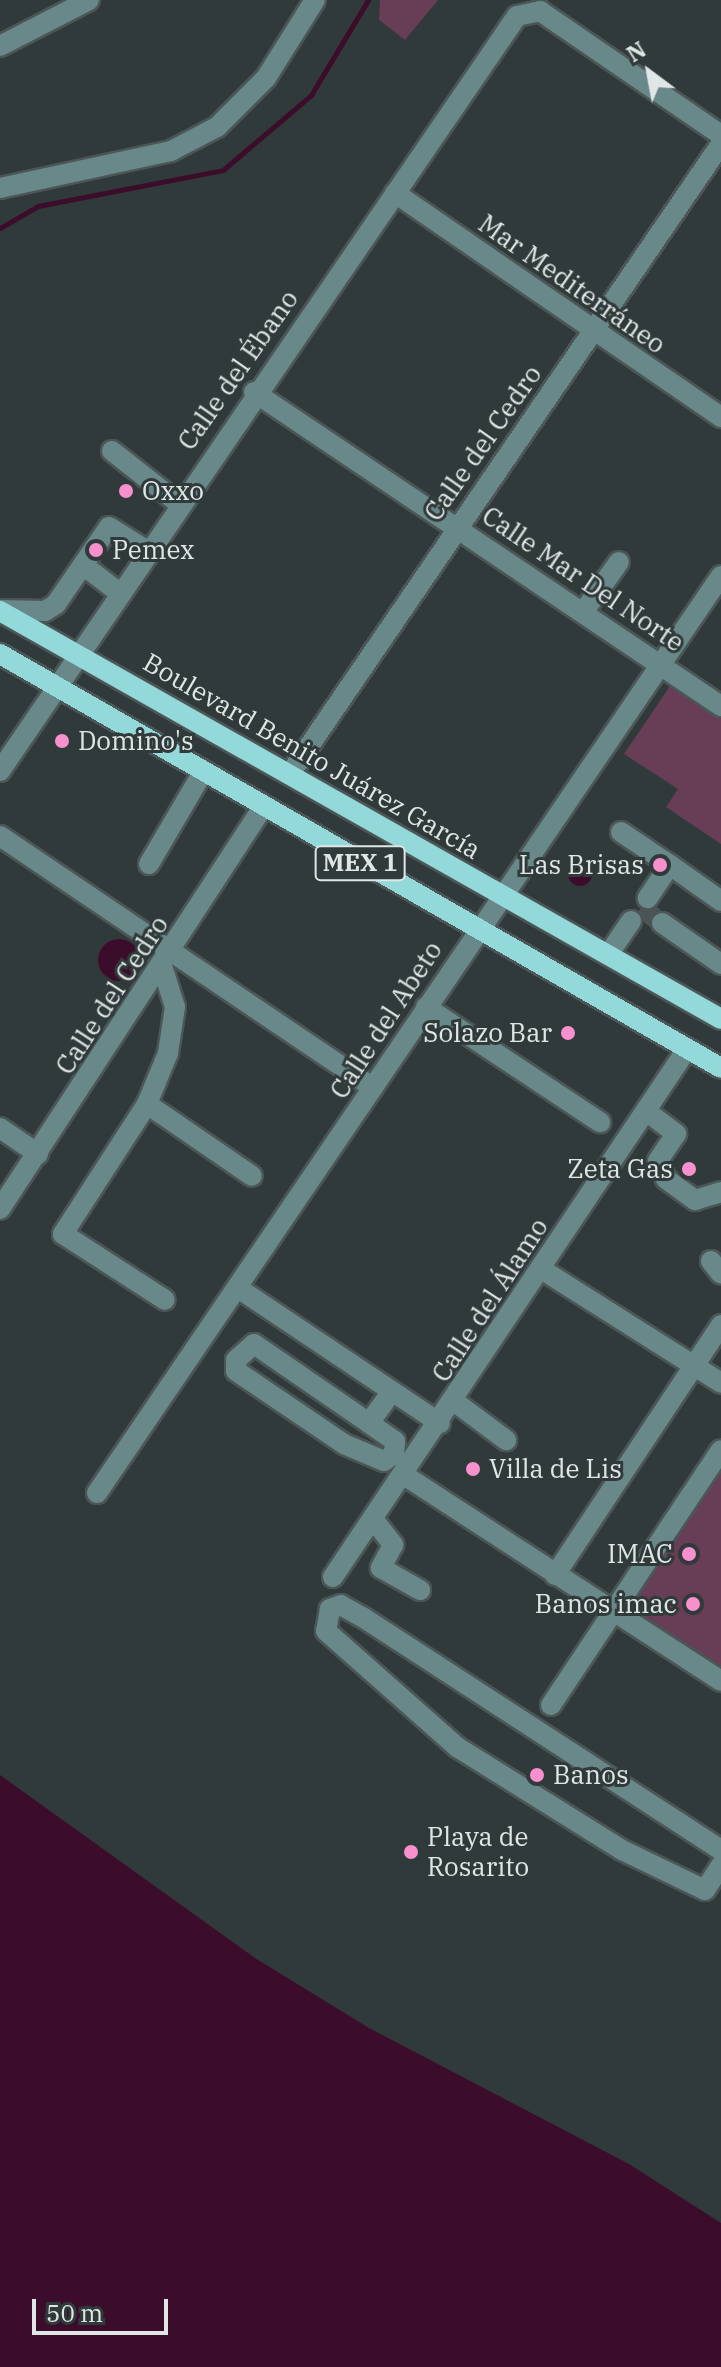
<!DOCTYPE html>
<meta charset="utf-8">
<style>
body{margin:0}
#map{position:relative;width:721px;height:2367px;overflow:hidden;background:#303a3a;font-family:"IBM Plex Serif",serif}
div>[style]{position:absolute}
.green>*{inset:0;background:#683d56}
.water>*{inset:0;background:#3c0d2b}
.round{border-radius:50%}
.stream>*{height:5px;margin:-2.5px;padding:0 2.5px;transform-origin:2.5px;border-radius:2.5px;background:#3c0d2b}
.minor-tunnel>*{height:20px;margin-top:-10px;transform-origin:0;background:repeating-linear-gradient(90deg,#4a5454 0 20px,transparent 0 30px)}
.roads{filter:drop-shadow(2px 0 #4c5656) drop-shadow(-2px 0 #4c5656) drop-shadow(0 2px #4c5656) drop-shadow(0 -2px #4c5656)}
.minor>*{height:20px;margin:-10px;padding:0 10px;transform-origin:10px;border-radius:10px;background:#688889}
.major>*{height:20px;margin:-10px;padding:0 10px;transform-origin:10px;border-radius:10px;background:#93d9d9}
.dots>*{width:22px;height:22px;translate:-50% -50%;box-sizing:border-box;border:4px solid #303a3a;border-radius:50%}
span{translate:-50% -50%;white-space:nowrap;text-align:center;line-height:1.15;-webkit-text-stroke:6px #303a3a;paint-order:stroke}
.shield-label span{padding:2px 6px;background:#303a3a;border:2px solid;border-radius:6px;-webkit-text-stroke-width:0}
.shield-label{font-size:24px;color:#e0e6e6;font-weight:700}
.street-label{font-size:26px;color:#e0e6e6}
.poi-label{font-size:26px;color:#e0e6e6}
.left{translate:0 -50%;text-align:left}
.right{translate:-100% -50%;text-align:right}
.north{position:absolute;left:609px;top:32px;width:80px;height:80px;-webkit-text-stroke:6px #303a3a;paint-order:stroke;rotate:328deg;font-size:22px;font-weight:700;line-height:32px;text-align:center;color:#e0e6e6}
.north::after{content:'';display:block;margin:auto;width:28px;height:36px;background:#e0e6e6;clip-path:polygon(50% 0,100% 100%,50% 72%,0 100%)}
.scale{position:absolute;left:32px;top:2299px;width:136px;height:36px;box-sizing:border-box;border:4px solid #e0e6e6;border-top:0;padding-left:10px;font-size:24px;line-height:28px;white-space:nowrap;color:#e0e6e6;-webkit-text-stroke:6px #303a3a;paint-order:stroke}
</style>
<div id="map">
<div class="green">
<div style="clip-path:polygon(380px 0,438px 0,405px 40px,379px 20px)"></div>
<div style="clip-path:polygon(672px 683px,721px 714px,721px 844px,666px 807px,678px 789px,624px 754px)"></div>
<div style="clip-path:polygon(721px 1450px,721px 1681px,616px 1611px)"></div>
</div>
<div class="water">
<div class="round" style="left:568px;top:862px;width:24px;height:24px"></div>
<div class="round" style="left:98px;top:939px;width:42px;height:42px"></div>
<div style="clip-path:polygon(0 1775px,255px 1958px,369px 2028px,629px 2164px,721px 2223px,721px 2367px,0 2367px)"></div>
</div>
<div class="stream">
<div style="left:0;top:228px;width:44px;rotate:-30.1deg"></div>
<div style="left:38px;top:206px;width:188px;rotate:-11deg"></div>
<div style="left:223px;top:170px;width:116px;rotate:-40.4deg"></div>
<div style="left:311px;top:95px;width:111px;rotate:-59deg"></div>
</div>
<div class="minor-tunnel">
<div style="left:641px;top:908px;width:26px;rotate:36deg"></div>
</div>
<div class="roads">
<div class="minor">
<div style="left:0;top:46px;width:100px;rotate:-27.3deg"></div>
<div style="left:0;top:188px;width:175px;rotate:-12.2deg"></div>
<div style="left:171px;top:151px;width:52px;rotate:-27.6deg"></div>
<div style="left:217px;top:127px;width:69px;rotate:-45deg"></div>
<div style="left:266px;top:78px;width:92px;rotate:-57.9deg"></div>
<div style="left:395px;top:193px;width:396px;rotate:34.5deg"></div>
<div style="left:254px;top:392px;width:563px;rotate:33.92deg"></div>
<div style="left:112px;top:451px;width:84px;rotate:38.2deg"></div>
<div style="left:83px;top:565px;width:43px;rotate:37.4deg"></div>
<div style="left:0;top:610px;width:45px;rotate:1.3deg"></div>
<div style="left:45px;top:611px;width:13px;rotate:-32deg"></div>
<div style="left:56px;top:604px;width:93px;rotate:-55.5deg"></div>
<div style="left:109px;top:527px;width:44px;rotate:31.9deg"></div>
<div style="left:584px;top:611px;width:60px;rotate:-54.5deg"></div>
<div style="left:0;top:771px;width:915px;rotate:-55.6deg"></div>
<div style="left:517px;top:16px;width:24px;rotate:-12deg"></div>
<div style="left:540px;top:11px;width:219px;rotate:34.4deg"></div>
<div style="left:290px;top:774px;width:763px;rotate:-55.62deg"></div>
<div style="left:621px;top:832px;width:59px;rotate:34deg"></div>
<div style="left:670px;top:865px;width:40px;rotate:124deg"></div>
<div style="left:0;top:836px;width:450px;rotate:34deg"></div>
<div style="left:149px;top:864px;width:107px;rotate:-59.6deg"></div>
<div style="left:670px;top:865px;width:62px;rotate:35.2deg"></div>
<div style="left:662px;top:923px;width:72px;rotate:34.8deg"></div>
<div style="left:608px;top:955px;width:41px;rotate:-55.9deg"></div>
<div style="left:162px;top:966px;width:43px;rotate:72.4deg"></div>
<div style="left:175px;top:1007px;width:47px;rotate:98.7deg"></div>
<div style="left:168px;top:1053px;width:55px;rotate:112.4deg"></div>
<div style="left:147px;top:1104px;width:155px;rotate:122.9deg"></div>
<div style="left:63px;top:1234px;width:121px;rotate:32.9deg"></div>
<div style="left:426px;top:1007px;width:209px;rotate:33.5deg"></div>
<div style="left:147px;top:1104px;width:127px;rotate:34.4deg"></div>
<div style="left:646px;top:1111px;width:38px;rotate:37deg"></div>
<div style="left:676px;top:1134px;width:32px;rotate:124deg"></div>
<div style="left:658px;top:1161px;width:20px;rotate:66deg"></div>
<div style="left:666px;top:1179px;width:36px;rotate:36deg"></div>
<div style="left:695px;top:1200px;width:27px;rotate:-17deg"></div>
<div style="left:0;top:1128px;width:46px;rotate:34.4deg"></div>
<div style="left:0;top:1209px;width:480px;rotate:-56.8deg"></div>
<div style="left:711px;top:1261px;width:16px;rotate:52deg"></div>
<div style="left:541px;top:1269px;width:213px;rotate:32.3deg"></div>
<div style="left:238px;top:1288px;width:243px;rotate:33.8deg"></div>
<div style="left:455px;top:1402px;width:64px;rotate:36.7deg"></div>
<div style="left:369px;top:1423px;width:32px;rotate:35deg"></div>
<div style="left:395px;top:1441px;width:13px;rotate:94deg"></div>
<div style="left:394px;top:1454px;width:12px;rotate:145deg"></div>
<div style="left:384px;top:1461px;width:43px;rotate:-157deg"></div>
<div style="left:344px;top:1444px;width:130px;rotate:-145.9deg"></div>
<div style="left:236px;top:1371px;width:11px;rotate:-90deg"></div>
<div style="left:236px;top:1360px;width:24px;rotate:-42deg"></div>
<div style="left:254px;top:1344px;width:140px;rotate:34.5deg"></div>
<div style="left:369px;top:1423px;width:37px;rotate:-54deg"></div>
<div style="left:404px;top:1475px;width:378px;rotate:33deg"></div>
<div style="left:97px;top:1493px;width:1109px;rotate:-55.77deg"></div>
<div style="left:373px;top:1519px;width:33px;rotate:52deg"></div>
<div style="left:393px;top:1545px;width:26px;rotate:118deg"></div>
<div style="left:381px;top:1568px;width:45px;rotate:29.4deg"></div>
<div style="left:555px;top:1575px;width:300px;rotate:-56.4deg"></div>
<div style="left:333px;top:1577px;width:636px;rotate:-56.16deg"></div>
<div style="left:551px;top:1705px;width:306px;rotate:-56.3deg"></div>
<div style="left:721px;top:1850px;width:426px;rotate:-147deg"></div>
<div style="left:364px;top:1618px;width:26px;rotate:-151deg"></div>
<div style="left:341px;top:1605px;width:12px;rotate:160deg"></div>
<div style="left:330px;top:1609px;width:22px;rotate:100deg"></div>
<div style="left:326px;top:1631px;width:175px;rotate:41.5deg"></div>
<div style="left:457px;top:1747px;width:195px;rotate:32deg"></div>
<div style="left:622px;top:1850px;width:92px;rotate:25.7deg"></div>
<div style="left:705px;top:1890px;width:30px;rotate:-57deg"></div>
</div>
<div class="major">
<div style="left:0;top:611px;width:828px;rotate:29.5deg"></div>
<div style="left:0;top:654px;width:831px;rotate:29.86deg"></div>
</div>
</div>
<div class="dots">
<div style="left:126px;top:491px;background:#f790cd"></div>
<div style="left:96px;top:550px;background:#f790cd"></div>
<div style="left:62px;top:741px;background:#f790cd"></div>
<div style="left:660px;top:865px;background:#f790cd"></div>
<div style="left:568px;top:1033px;background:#f790cd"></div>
<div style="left:689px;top:1169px;background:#f790cd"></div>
<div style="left:473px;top:1469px;background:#f790cd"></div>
<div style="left:689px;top:1554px;background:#f790cd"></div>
<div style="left:693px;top:1604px;background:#f790cd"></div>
<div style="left:537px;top:1775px;background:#f790cd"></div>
<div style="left:411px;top:1852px;background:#f790cd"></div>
</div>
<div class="shield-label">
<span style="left:360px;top:863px">MEX 1</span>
</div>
<div class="street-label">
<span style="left:572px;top:284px;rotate:35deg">Mar Mediterráneo</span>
<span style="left:238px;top:370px;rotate:-55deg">Calle del Ébano</span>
<span style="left:483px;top:443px;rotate:-55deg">Calle del Cedro</span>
<span style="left:583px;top:579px;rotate:34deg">Calle Mar Del Norte</span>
<span style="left:312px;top:756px;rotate:30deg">Boulevard Benito Juárez García</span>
<span style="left:112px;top:995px;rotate:-57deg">Calle del Cedro</span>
<span style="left:386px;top:1020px;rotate:-57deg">Calle del Abeto</span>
<span style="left:490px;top:1300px;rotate:-57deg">Calle del Álamo</span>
</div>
<div class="poi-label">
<span class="left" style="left:142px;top:491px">Oxxo</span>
<span class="left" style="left:112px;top:550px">Pemex</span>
<span class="left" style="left:78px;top:741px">Domino's</span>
<span class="right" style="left:644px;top:865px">Las Brisas</span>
<span class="right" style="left:552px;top:1033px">Solazo Bar</span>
<span class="right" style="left:673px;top:1169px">Zeta Gas</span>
<span class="left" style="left:489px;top:1469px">Villa de Lis</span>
<span class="right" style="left:673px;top:1554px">IMAC</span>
<span class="right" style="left:677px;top:1604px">Banos imac</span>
<span class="left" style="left:553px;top:1775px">Banos</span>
<span class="left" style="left:427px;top:1852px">Playa de<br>Rosarito</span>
</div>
<div class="north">N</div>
<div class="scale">50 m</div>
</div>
